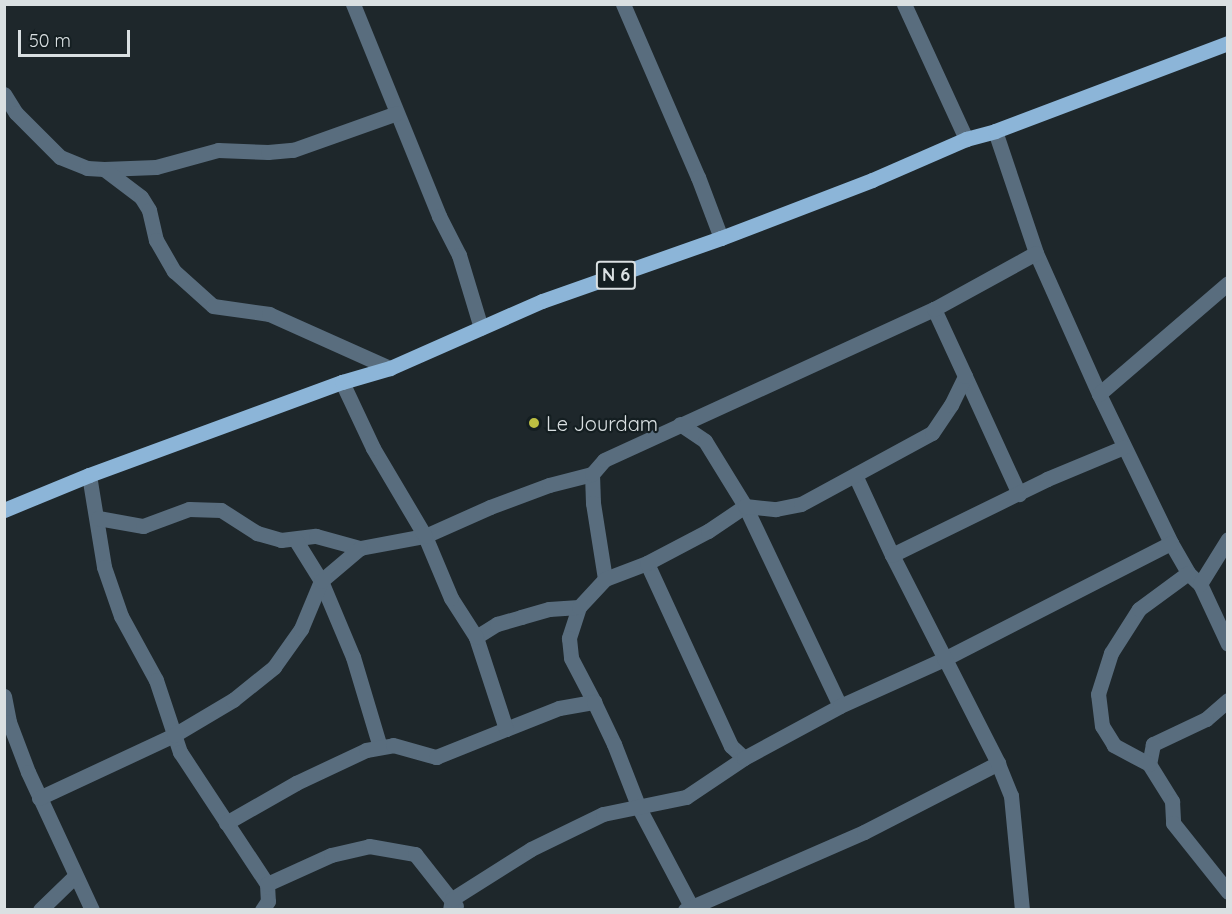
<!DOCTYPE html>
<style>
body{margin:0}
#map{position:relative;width:1232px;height:914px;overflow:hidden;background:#1e272b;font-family:Quicksand,sans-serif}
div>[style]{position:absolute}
.minor>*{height:15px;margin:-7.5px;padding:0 7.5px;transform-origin:7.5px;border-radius:7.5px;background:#596d7e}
.major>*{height:15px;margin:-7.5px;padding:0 7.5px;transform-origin:7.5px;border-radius:7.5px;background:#8cb5d8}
.dots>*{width:16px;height:16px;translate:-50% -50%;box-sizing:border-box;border:3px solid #141e21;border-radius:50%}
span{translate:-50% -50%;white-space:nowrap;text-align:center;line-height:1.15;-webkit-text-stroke:4.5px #141e21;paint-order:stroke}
.shield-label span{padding:2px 4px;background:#141e21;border:2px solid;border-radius:4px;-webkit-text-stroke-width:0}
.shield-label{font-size:18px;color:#dae0e2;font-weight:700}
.poi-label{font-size:20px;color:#dae0e2}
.left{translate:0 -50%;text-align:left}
.frame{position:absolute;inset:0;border:6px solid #dae0e2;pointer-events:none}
.scale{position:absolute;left:18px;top:30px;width:112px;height:27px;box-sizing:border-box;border:3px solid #dae0e2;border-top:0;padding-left:8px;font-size:18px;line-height:21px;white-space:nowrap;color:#dae0e2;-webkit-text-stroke:4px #141e21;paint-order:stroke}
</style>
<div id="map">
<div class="minor">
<div style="left:353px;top:4px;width:229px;rotate:67.9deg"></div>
<div style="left:439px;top:216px;width:44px;rotate:62.9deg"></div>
<div style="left:459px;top:255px;width:76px;rotate:73.2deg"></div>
<div style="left:623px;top:4px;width:189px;rotate:66.6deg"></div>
<div style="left:698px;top:177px;width:65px;rotate:69.3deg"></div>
<div style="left:904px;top:4px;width:149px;rotate:65.3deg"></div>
<div style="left:4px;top:94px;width:22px;rotate:58deg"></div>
<div style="left:16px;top:113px;width:62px;rotate:45deg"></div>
<div style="left:60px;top:157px;width:29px;rotate:22deg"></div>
<div style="left:87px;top:168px;width:17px;rotate:3deg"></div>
<div style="left:104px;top:169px;width:52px;rotate:-2.2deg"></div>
<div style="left:156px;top:167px;width:64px;rotate:-15.3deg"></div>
<div style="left:218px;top:150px;width:50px;rotate:2.3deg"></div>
<div style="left:268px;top:152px;width:25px;rotate:-5deg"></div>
<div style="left:293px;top:150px;width:110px;rotate:-19.6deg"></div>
<div style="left:995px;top:131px;width:129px;rotate:71.4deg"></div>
<div style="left:1036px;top:253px;width:154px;rotate:65.9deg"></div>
<div style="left:1099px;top:394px;width:165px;rotate:64.2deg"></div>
<div style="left:1171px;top:543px;width:34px;rotate:60deg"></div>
<div style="left:1188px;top:573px;width:16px;rotate:43deg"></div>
<div style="left:1200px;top:584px;width:66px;rotate:65deg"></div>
<div style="left:104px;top:169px;width:46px;rotate:37.1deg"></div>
<div style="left:141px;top:197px;width:15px;rotate:58deg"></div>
<div style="left:149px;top:210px;width:31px;rotate:77deg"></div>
<div style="left:156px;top:240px;width:36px;rotate:60deg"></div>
<div style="left:174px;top:271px;width:52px;rotate:41.9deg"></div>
<div style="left:213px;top:306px;width:57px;rotate:8.1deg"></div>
<div style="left:269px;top:314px;width:133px;rotate:24.1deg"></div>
<div style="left:965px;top:376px;width:130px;rotate:65.4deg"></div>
<div style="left:1099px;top:394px;width:170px;rotate:-40.7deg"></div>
<div style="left:680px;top:424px;width:30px;rotate:34deg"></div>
<div style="left:705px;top:441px;width:76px;rotate:58.4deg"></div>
<div style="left:745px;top:506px;width:221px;rotate:64.6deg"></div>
<div style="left:592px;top:474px;width:29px;rotate:88deg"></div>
<div style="left:593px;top:503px;width:77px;rotate:81deg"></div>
<div style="left:89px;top:475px;width:93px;rotate:80.7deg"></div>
<div style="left:104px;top:567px;width:52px;rotate:70.9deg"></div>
<div style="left:121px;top:616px;width:73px;rotate:61.3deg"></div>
<div style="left:156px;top:680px;width:76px;rotate:71.6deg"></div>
<div style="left:180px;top:752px;width:158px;rotate:56.6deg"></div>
<div style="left:267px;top:884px;width:17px;rotate:87deg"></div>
<div style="left:268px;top:901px;width:11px;rotate:124deg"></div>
<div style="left:855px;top:475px;width:88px;rotate:65.2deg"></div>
<div style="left:98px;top:518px;width:46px;rotate:10.1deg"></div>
<div style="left:143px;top:526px;width:49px;rotate:-20.3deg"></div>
<div style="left:189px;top:509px;width:32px;rotate:2deg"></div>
<div style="left:221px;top:510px;width:43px;rotate:32.6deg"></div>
<div style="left:257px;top:533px;width:25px;rotate:16deg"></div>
<div style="left:281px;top:540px;width:35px;rotate:-7deg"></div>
<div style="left:316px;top:536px;width:46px;rotate:15.3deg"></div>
<div style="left:360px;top:548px;width:66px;rotate:-10.5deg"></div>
<div style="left:425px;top:536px;width:71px;rotate:-24deg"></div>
<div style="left:490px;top:507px;width:63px;rotate:-20.4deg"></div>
<div style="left:549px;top:485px;width:44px;rotate:-14.3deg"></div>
<div style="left:592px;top:474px;width:18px;rotate:-49deg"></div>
<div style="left:604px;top:460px;width:363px;rotate:-24.6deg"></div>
<div style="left:295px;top:539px;width:49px;rotate:58.2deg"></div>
<div style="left:321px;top:581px;width:82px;rotate:67.2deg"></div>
<div style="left:353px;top:657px;width:94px;rotate:73.3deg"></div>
<div style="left:1200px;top:584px;width:53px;rotate:-58.1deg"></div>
<div style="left:579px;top:607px;width:33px;rotate:108deg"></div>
<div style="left:569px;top:638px;width:20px;rotate:84deg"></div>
<div style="left:571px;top:658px;width:50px;rotate:62.4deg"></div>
<div style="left:476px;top:637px;width:25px;rotate:-32deg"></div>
<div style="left:497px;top:624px;width:25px;rotate:-16deg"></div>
<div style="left:521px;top:617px;width:29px;rotate:-16deg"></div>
<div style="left:549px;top:609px;width:30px;rotate:-4deg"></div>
<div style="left:579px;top:607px;width:38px;rotate:-47deg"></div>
<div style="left:605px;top:579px;width:45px;rotate:-20.9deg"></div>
<div style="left:4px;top:696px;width:26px;rotate:79deg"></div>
<div style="left:9px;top:722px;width:53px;rotate:69.2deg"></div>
<div style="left:28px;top:772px;width:152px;rotate:65.1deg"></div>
<div style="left:1228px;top:700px;width:29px;rotate:139deg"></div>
<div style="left:1206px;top:719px;width:59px;rotate:154.7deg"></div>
<div style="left:1153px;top:744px;width:20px;rotate:101deg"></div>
<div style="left:1149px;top:764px;width:44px;rotate:58.1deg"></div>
<div style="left:1172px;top:801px;width:22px;rotate:87deg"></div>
<div style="left:1173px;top:823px;width:88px;rotate:51.4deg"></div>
<div style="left:506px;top:729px;width:57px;rotate:-21.6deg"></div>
<div style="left:559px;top:708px;width:36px;rotate:-10deg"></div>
<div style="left:594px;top:702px;width:47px;rotate:64.5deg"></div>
<div style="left:614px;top:744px;width:69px;rotate:68.7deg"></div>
<div style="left:639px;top:808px;width:115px;rotate:62.1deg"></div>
<div style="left:744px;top:758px;width:18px;rotate:-137deg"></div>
<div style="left:731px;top:746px;width:201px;rotate:-114.7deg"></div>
<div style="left:647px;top:563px;width:69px;rotate:-27.7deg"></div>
<div style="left:708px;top:531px;width:45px;rotate:-34deg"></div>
<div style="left:745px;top:506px;width:31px;rotate:6deg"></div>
<div style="left:776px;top:509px;width:25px;rotate:-11deg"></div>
<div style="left:801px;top:504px;width:149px;rotate:-28.5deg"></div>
<div style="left:932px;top:433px;width:34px;rotate:-56deg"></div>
<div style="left:951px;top:405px;width:32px;rotate:-64deg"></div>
<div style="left:965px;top:376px;width:74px;rotate:-114.8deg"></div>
<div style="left:934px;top:309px;width:116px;rotate:-28.8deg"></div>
<div style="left:1149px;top:764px;width:40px;rotate:-152deg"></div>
<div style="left:1114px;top:745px;width:22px;rotate:-122deg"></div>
<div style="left:1102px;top:726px;width:32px;rotate:-97deg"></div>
<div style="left:1098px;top:694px;width:43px;rotate:-72.4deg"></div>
<div style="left:1111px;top:653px;width:52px;rotate:-57.5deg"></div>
<div style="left:1139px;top:609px;width:61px;rotate:-36.3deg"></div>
<div style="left:39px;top:798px;width:149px;rotate:-25deg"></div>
<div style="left:174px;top:735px;width:69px;rotate:-30.7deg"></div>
<div style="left:233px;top:700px;width:53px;rotate:-38.8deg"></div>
<div style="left:274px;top:667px;width:47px;rotate:-54.6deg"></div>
<div style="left:301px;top:629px;width:52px;rotate:-67.4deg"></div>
<div style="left:321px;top:581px;width:51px;rotate:-40.2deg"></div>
<div style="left:226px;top:823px;width:81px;rotate:-29.7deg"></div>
<div style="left:296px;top:783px;width:77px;rotate:-25.2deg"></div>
<div style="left:366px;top:750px;width:27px;rotate:-10deg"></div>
<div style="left:393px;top:745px;width:45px;rotate:15.6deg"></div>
<div style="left:436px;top:757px;width:75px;rotate:-21.8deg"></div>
<div style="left:506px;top:729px;width:97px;rotate:-108.1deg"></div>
<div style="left:476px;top:637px;width:46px;rotate:-122.7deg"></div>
<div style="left:451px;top:598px;width:67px;rotate:-112.8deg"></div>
<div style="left:425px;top:536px;width:102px;rotate:-120.6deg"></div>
<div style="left:373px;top:448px;width:73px;rotate:-115.2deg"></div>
<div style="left:267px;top:884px;width:70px;rotate:-24.4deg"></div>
<div style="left:331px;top:855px;width:39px;rotate:-13deg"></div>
<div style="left:369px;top:846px;width:47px;rotate:9.9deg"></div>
<div style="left:415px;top:854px;width:66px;rotate:51.7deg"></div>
<div style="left:40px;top:910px;width:49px;rotate:-44.2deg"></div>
<div style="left:450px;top:910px;width:11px;rotate:-80deg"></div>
<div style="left:452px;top:899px;width:93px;rotate:-32.3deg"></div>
<div style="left:531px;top:849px;width:80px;rotate:-25.9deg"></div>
<div style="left:603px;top:814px;width:85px;rotate:-11.6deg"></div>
<div style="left:686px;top:797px;width:70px;rotate:-33.9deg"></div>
<div style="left:744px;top:758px;width:109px;rotate:-28.4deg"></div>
<div style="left:840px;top:706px;width:114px;rotate:-24.3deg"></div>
<div style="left:944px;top:659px;width:255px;rotate:-27.1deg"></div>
<div style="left:685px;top:910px;width:195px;rotate:-23.5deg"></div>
<div style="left:864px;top:832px;width:151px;rotate:-27.2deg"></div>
<div style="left:1022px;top:910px;width:115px;rotate:-95.5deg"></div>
<div style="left:1011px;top:796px;width:35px;rotate:-112deg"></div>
<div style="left:998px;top:763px;width:233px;rotate:-117deg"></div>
<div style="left:892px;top:555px;width:173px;rotate:-26.1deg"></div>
<div style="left:1047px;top:479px;width:83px;rotate:-22.6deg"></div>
</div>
<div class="major">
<div style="left:4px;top:510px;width:92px;rotate:-22.4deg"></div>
<div style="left:89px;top:475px;width:270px;rotate:-20.2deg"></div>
<div style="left:342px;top:382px;width:50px;rotate:-16.3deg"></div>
<div style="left:390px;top:368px;width:166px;rotate:-23.8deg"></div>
<div style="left:542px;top:301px;width:190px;rotate:-19.4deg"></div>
<div style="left:721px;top:238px;width:162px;rotate:-21deg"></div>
<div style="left:872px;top:180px;width:103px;rotate:-23.6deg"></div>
<div style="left:966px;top:139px;width:30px;rotate:-15deg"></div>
<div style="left:995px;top:131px;width:249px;rotate:-20.7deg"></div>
</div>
<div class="dots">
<div style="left:534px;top:423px;background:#bdbf42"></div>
</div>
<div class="shield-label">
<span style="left:616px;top:275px">N 6</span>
</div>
<div class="poi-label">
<span class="left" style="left:546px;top:423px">Le Jourdam</span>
</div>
<div class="frame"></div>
<div class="scale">50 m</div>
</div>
